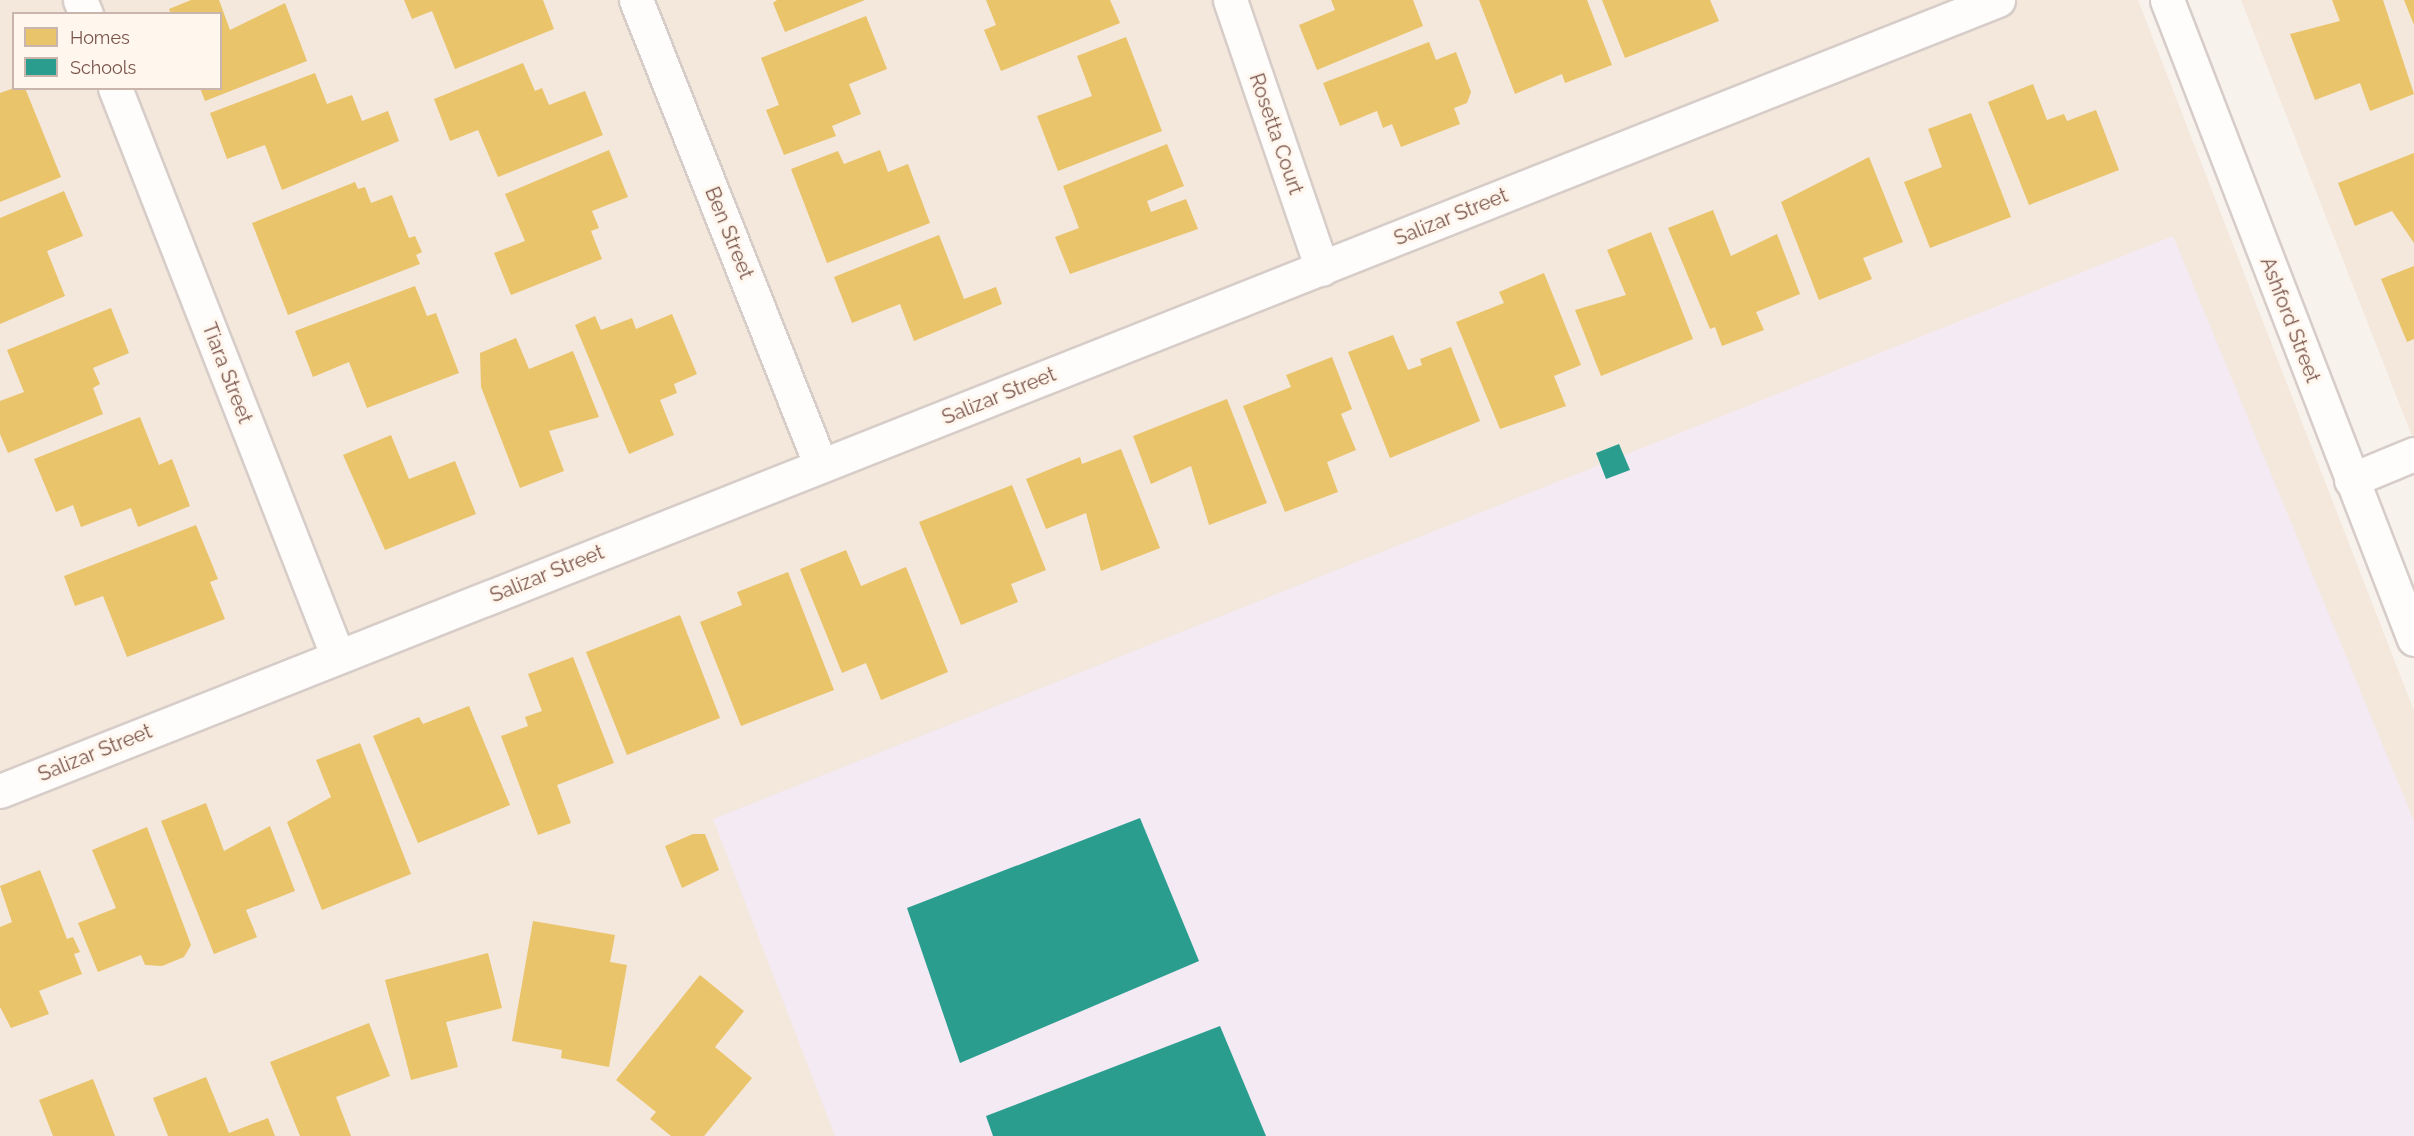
<!DOCTYPE html>
<style>
body{margin:0}
#map{position:relative;width:2414px;height:1136px;overflow:hidden;background:#f8f2ec;font-family:Raleway,sans-serif}
div>[style]{position:absolute}
.residential>*{inset:0;background:#f4e7dc}
.education>*{inset:0;background:#f3eaf4}
.homes>*{inset:0;background:#e9c46a}
.schools>*{inset:0;background:#2a9d8f}
.roads{filter:drop-shadow(2px 0 #d7cdc8) drop-shadow(-2px 0 #d7cdc8) drop-shadow(0 2px #d7cdc8) drop-shadow(0 -2px #d7cdc8)}
.minor>*{height:33px;margin:-16.5px;padding:0 16.5px;transform-origin:16.5px;border-radius:16.5px;background:#fefdfc}
span{translate:-50% -50%;white-space:nowrap;text-align:center;line-height:1.15;-webkit-text-stroke:6px #fff6ee;paint-order:stroke}
.street-label{font-size:20px;color:#795449}
.legend{position:absolute;left:12px;top:12px;width:210px;height:78px;box-sizing:border-box;background:#fff6ee;border:2px solid #c9b5ac;margin:0;padding:8px 10px;list-style:none;font-size:18px;color:#795449}
.legend li{display:flex;align-items:center;gap:12px;height:30px}
.legend b{width:30px;border:2px solid #c9b5ac}
</style>
<div id="map">
<div class="residential">
<div style="clip-path:polygon(evenodd,0 0,2138px 0,2414px 711px,2414px 1136px,0 1136px,0 0,14px 14px,220px 14px,220px 88px,14px 88px,14px 14px)"></div>
<div style="clip-path:polygon(2241px 0,2414px 0,2414px 441px)"></div>
</div>
<div class="education">
<div style="clip-path:polygon(2173px 236px,2414px 821px,2414px 1136px,835px 1136px,713px 819px)"></div>
</div>
<div class="homes">
<div style="clip-path:polygon(191px 0,219px 0,230px 30px,285px 3px,307px 61px,205px 101px,200px 88px,220px 88px,220px 14px,171px 14px,169px 9px)"></div>
<div style="clip-path:polygon(404px 0,543px 0,554px 29px,455px 69px,432px 11px,412px 19px)"></div>
<div style="clip-path:polygon(865px 0,785px 32px,773px 3px,777px 0)"></div>
<div style="clip-path:polygon(986px 0,1110px 0,1120px 23px,1001px 71px,984px 30px,996px 25px)"></div>
<div style="clip-path:polygon(1331px 0,1413px 0,1423px 26px,1317px 70px,1299px 25px,1335px 10px)"></div>
<div style="clip-path:polygon(1479px 0,1587px 0,1612px 65px,1565px 83px,1562px 74px,1515px 94px)"></div>
<div style="clip-path:polygon(1602px 0,1710px 0,1719px 21px,1625px 58px)"></div>
<div style="clip-path:polygon(2332px 0,2383px 0,2414px 94px,2370px 111px,2360px 83px,2315px 100px,2290px 34px,2340px 21px)"></div>
<div style="clip-path:polygon(2404px 0,2414px 0,2414px 25px)"></div>
<div style="clip-path:polygon(866px 16px,887px 69px,849px 84px,861px 114px,832px 126px,836px 136px,784px 155px,766px 110px,779px 105px,761px 58px)"></div>
<div style="clip-path:polygon(1126px 37px,1162px 131px,1058px 171px,1037px 116px,1092px 96px,1077px 56px)"></div>
<div style="clip-path:polygon(1429px 42px,1436px 60px,1456px 52px,1471px 92px,1467px 103px,1454px 108px,1460px 124px,1401px 147px,1392px 124px,1383px 128px,1377px 111px,1340px 126px,1323px 83px)"></div>
<div style="clip-path:polygon(523px 63px,535px 91px,542px 88px,549px 105px,585px 91px,603px 135px,498px 177px,478px 130px,450px 141px,434px 99px)"></div>
<div style="clip-path:polygon(315px 73px,327px 104px,352px 95px,362px 121px,388px 111px,399px 141px,282px 190px,265px 145px,227px 159px,210px 113px)"></div>
<div style="clip-path:polygon(2033px 84px,2047px 120px,2064px 114px,2067px 121px,2096px 110px,2119px 170px,2029px 205px,1988px 102px)"></div>
<div style="clip-path:polygon(14px 88px,25px 88px,61px 177px,0 202px,0 93px)"></div>
<div style="clip-path:polygon(1971px 113px,2011px 217px,1930px 248px,1904px 182px,1942px 167px,1928px 129px)"></div>
<div style="clip-path:polygon(1167px 144px,1184px 186px,1147px 201px,1151px 212px,1186px 199px,1198px 229px,1070px 274px,1055px 237px,1079px 228px,1063px 186px)"></div>
<div style="clip-path:polygon(609px 150px,628px 197px,592px 211px,599px 228px,591px 231px,602px 259px,511px 295px,494px 253px,525px 241px,505px 194px)"></div>
<div style="clip-path:polygon(880px 150px,888px 172px,908px 164px,930px 223px,827px 263px,791px 169px,838px 151px,844px 164px)"></div>
<div style="clip-path:polygon(2414px 153px,2414px 243px,2392px 211px,2355px 226px,2338px 183px)"></div>
<div style="clip-path:polygon(1869px 157px,1903px 242px,1863px 258px,1872px 279px,1819px 300px,1781px 202px)"></div>
<div style="clip-path:polygon(355px 182px,358px 189px,365px 187px,371px 203px,392px 195px,409px 238px,415px 236px,422px 252px,416px 255px,420px 264px,288px 315px,252px 223px)"></div>
<div style="clip-path:polygon(64px 191px,83px 236px,47px 251px,65px 296px,0 324px,0 218px)"></div>
<div style="clip-path:polygon(1713px 210px,1731px 256px,1777px 234px,1800px 294px,1756px 312px,1764px 330px,1722px 346px,1715px 327px,1710px 329px,1668px 228px)"></div>
<div style="clip-path:polygon(1651px 232px,1693px 339px,1601px 376px,1575px 310px,1626px 295px,1607px 250px)"></div>
<div style="clip-path:polygon(939px 235px,964px 299px,996px 287px,1002px 304px,914px 341px,900px 304px,852px 323px,834px 277px)"></div>
<div style="clip-path:polygon(2414px 266px,2414px 339px,2407px 342px,2381px 279px)"></div>
<div style="clip-path:polygon(1544px 273px,1581px 365px,1554px 376px,1566px 406px,1500px 429px,1456px 322px,1504px 303px,1499px 292px)"></div>
<div style="clip-path:polygon(415px 286px,427px 316px,436px 313px,459px 373px,367px 408px,349px 362px,313px 377px,295px 331px)"></div>
<div style="clip-path:polygon(111px 308px,129px 353px,93px 368px,100px 384px,93px 388px,103px 414px,8px 453px,0 434px,0 401px,24px 392px,7px 350px)"></div>
<div style="clip-path:polygon(672px 314px,697px 374px,674px 384px,677px 393px,660px 400px,674px 435px,629px 454px,575px 325px,595px 316px,601px 330px,632px 318px,636px 329px)"></div>
<div style="clip-path:polygon(1393px 335px,1408px 370px,1422px 365px,1420px 359px,1451px 347px,1480px 421px,1390px 458px,1348px 352px)"></div>
<div style="clip-path:polygon(516px 338px,529px 369px,573px 351px,599px 417px,549px 431px,564px 471px,520px 488px,481px 387px,480px 353px)"></div>
<div style="clip-path:polygon(1332px 357px,1352px 409px,1341px 414px,1356px 450px,1327px 462px,1338px 492px,1285px 512px,1243px 406px,1291px 387px,1286px 375px)"></div>
<div style="clip-path:polygon(1227px 399px,1267px 503px,1209px 525px,1191px 466px,1151px 484px,1133px 436px)"></div>
<div style="clip-path:polygon(140px 417px,159px 465px,172px 459px,190px 506px,138px 527px,131px 508px,81px 527px,73px 505px,56px 512px,34px 459px)"></div>
<div style="clip-path:polygon(391px 435px,409px 479px,455px 461px,476px 514px,385px 550px,343px 455px)"></div>
<div style="clip-path:polygon(1121px 449px,1160px 548px,1101px 571px,1086px 513px,1046px 529px,1026px 479px,1080px 457px,1082px 464px)"></div>
<div style="clip-path:polygon(1012px 485px,1046px 570px,1011px 584px,1018px 602px,961px 625px,919px 522px)"></div>
<div style="clip-path:polygon(196px 525px,218px 579px,210px 582px,225px 619px,127px 657px,103px 596px,75px 606px,64px 576px)"></div>
<div style="clip-path:polygon(846px 550px,861px 586px,906px 567px,948px 672px,881px 700px,866px 663px,842px 673px,800px 569px)"></div>
<div style="clip-path:polygon(788px 572px,834px 690px,741px 726px,700px 622px,742px 605px,737px 592px)"></div>
<div style="clip-path:polygon(680px 615px,720px 718px,627px 755px,586px 652px)"></div>
<div style="clip-path:polygon(573px 657px,614px 763px,557px 785px,571px 823px,538px 835px,501px 736px,528px 726px,525px 717px,542px 711px,528px 674px)"></div>
<div style="clip-path:polygon(469px 706px,510px 805px,418px 843px,373px 736px,419px 717px,423px 724px)"></div>
<div style="clip-path:polygon(360px 743px,411px 874px,322px 910px,287px 822px,331px 797px,316px 760px)"></div>
<div style="clip-path:polygon(206px 803px,224px 851px,270px 826px,295px 891px,246px 910px,257px 937px,214px 954px,161px 821px)"></div>
<div style="clip-path:polygon(147px 827px,191px 945px,184px 957px,162px 966px,145px 965px,141px 955px,98px 972px,78px 923px,116px 908px,92px 850px)"></div>
<div style="clip-path:polygon(693px 834px,705px 834px,719px 870px,682px 888px,665px 846px)"></div>
<div style="clip-path:polygon(40px 870px,67px 939px,73px 937px,80px 952px,74px 954px,82px 974px,39px 991px,49px 1014px,11px 1028px,0 1007px,0 927px,12px 922px,0 886px)"></div>
<div style="clip-path:polygon(533px 921px,615px 935px,610px 962px,627px 965px,609px 1067px,561px 1058px,562px 1050px,512px 1041px)"></div>
<div style="clip-path:polygon(488px 953px,502px 1008px,446px 1022px,458px 1067px,411px 1080px,385px 980px)"></div>
<div style="clip-path:polygon(700px 975px,744px 1011px,715px 1047px,752px 1078px,704px 1136px,671px 1136px,650px 1119px,656px 1112px,616px 1080px)"></div>
<div style="clip-path:polygon(369px 1023px,390px 1076px,336px 1097px,351px 1136px,300px 1136px,270px 1062px)"></div>
<div style="clip-path:polygon(206px 1077px,229px 1133px,268px 1118px,275px 1136px,168px 1136px,153px 1098px)"></div>
<div style="clip-path:polygon(93px 1079px,115px 1136px,53px 1136px,39px 1100px)"></div>
</div>
<div class="schools">
<div style="clip-path:polygon(1619px 444px,1630px 470px,1606px 479px,1596px 453px)"></div>
<div style="clip-path:polygon(1140px 818px,1199px 961px,960px 1063px,907px 908px)"></div>
<div style="clip-path:polygon(1220px 1026px,1266px 1136px,993px 1136px,986px 1116px)"></div>
</div>
<div class="roads">
<div class="minor">
<div style="left:80px;top:0;width:15px;rotate:67deg"></div>
<div style="left:636px;top:0;width:501px;rotate:68.35deg"></div>
<div style="left:1230px;top:0;width:284px;rotate:71.1deg"></div>
<div style="left:2167px;top:0;width:685px;rotate:68.87deg"></div>
<div style="left:115px;top:88px;width:611px;rotate:68.6deg"></div>
<div style="left:2351px;top:480px;width:68px;rotate:-22.4deg"></div>
<div style="left:0;top:791px;width:2149px;rotate:-21.6deg"></div>
</div>
</div>
<div class="street-label">
<span style="left:1276px;top:134px;rotate:71deg">Rosetta Court</span>
<span style="left:1451px;top:217px;rotate:-22deg">Salizar Street</span>
<span style="left:729px;top:233px;rotate:68deg">Ben Street</span>
<span style="left:2290px;top:320px;rotate:69deg">Ashford Street</span>
<span style="left:227px;top:373px;rotate:69deg">Tiara Street</span>
<span style="left:999px;top:396px;rotate:-22deg">Salizar Street</span>
<span style="left:547px;top:574px;rotate:-22deg">Salizar Street</span>
<span style="left:95px;top:753px;rotate:-22deg">Salizar Street</span>
</div>
<ul class="legend">
<li><b style="height:16px;background:#e9c46a"></b>Homes</li>
<li><b style="height:16px;background:#2a9d8f"></b>Schools</li>
</ul>
</div>
